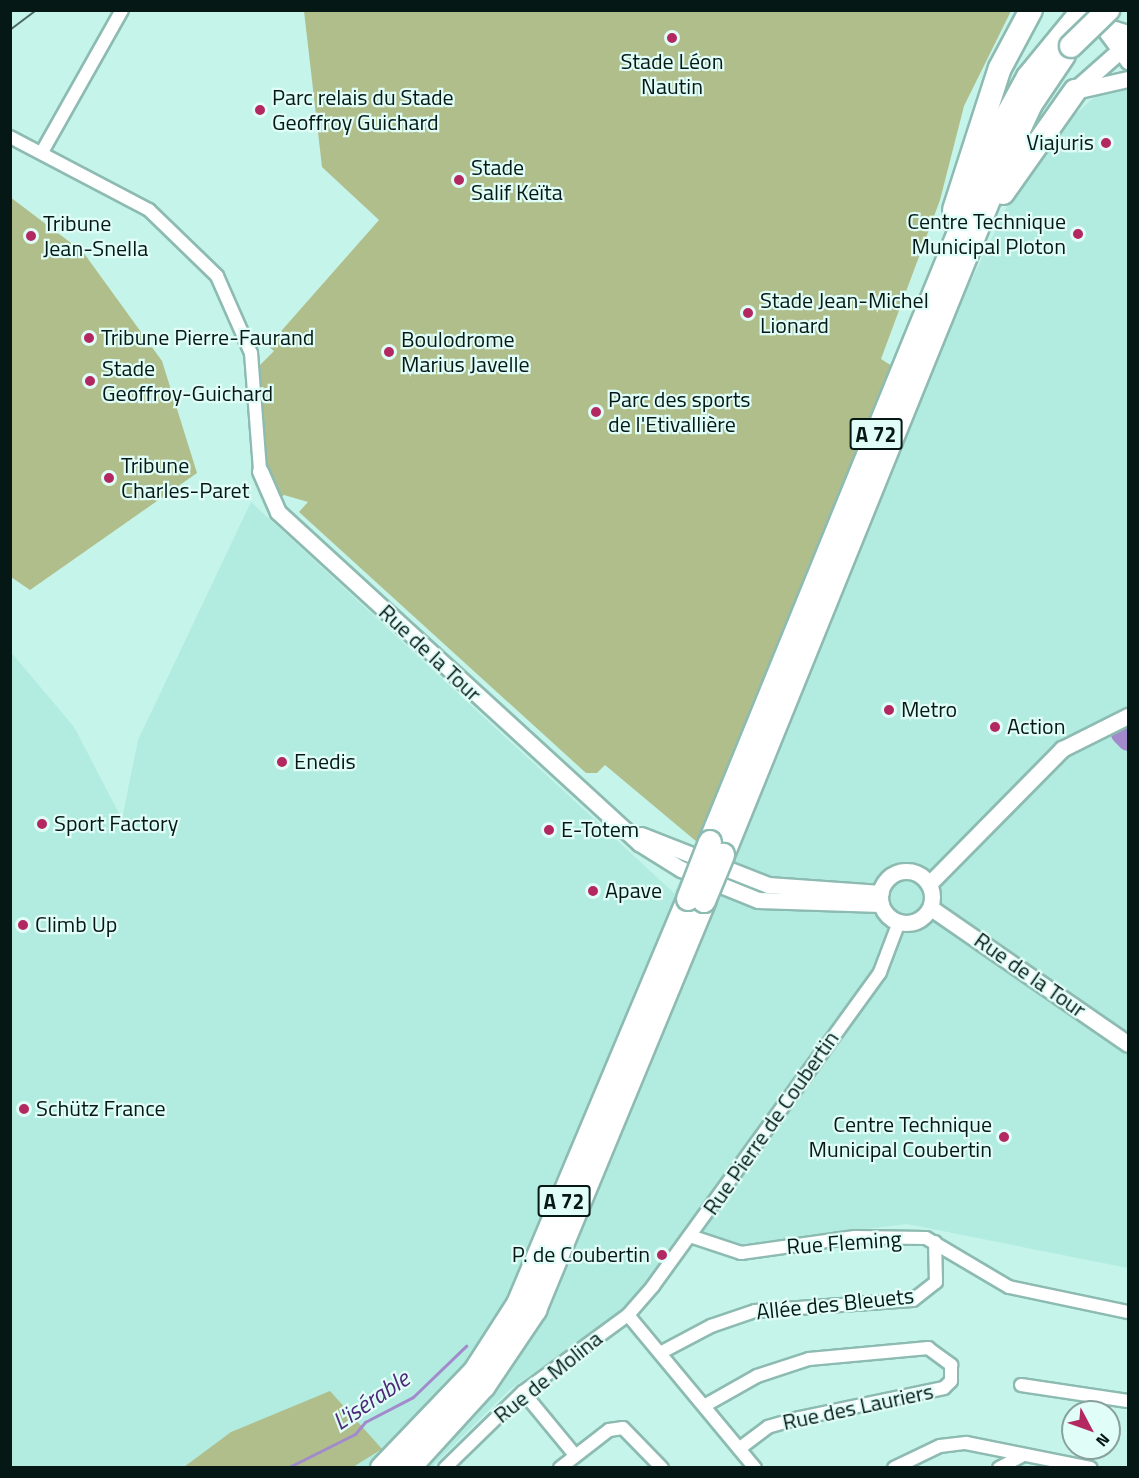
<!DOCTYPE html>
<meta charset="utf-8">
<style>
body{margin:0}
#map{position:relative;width:1139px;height:1478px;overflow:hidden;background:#c5f4ea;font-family:"Titillium Web",sans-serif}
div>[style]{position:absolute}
.built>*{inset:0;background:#b2ebe0}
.green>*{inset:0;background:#b0be8c}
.stream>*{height:3px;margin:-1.5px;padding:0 1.5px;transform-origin:1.5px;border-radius:1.5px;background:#a28acc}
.river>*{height:20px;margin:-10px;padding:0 10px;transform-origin:10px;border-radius:10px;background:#a28acc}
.roads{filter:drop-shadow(2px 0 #8dbbb2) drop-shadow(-2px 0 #8dbbb2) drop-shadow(0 2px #8dbbb2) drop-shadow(0 -2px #8dbbb2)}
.minor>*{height:12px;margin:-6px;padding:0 6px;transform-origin:6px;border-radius:6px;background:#fff}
.tertiary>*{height:15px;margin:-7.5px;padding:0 7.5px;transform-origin:7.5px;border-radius:7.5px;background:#fff}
.tertiary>.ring{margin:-7.5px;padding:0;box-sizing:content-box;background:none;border:15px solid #fff;border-radius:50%}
.secondary>*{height:16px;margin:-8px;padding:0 8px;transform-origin:8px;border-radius:8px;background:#fff}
.motorway>*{height:22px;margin:-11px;padding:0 11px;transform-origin:11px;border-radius:11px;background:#fff}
.tram>*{height:1.5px;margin:-0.75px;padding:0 0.75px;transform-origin:0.75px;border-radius:0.75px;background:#4c6964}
.bridges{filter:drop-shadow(2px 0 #8dbbb2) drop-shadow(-2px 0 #8dbbb2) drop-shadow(0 2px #8dbbb2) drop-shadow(0 -2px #8dbbb2)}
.motorway-bridge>*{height:22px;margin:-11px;padding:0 11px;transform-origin:11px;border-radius:11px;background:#fff}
.dots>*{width:16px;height:16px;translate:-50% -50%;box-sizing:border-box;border:3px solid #e1fdf7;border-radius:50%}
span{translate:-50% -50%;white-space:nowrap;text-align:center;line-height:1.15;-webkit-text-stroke:4.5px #e1fdf7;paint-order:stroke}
.shield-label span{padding:2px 4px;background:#e1fdf7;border:2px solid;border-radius:4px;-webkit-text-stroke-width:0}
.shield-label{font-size:21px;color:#061815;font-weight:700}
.poi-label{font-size:22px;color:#061815}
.left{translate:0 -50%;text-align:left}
.right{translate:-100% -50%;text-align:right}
.street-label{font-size:22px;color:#061815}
.water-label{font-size:24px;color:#4c2977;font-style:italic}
.frame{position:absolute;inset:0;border:12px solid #061815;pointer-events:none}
.north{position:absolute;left:1061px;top:1400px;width:60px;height:60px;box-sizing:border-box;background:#e1fdf7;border:2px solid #89a19d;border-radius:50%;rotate:131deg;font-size:16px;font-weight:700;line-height:24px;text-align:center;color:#061815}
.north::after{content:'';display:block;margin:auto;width:21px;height:27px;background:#b42862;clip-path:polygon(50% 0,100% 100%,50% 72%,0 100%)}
</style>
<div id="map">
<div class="built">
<div style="clip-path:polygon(1128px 67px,1128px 1268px,907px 1224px,742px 1244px,701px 1232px,623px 1310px,509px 1390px,432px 1467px,11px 1467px,10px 651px,74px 727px,122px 819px,138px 740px,251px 502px,674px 893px,1019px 182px,1070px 119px)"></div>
</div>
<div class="green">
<div style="clip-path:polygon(304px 11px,1011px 11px,964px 106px,940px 200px,881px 359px,892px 366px,697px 842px,605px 765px,597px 773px,586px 773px,299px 512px,308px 502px,284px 495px,278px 499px,265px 464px,260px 365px,274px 351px,268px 346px,379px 220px,322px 167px)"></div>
<div style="clip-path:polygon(10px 197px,83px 252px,162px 361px,197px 473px,30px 590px,11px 577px)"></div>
<div style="clip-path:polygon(330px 1391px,382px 1449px,353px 1467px,184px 1467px,231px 1432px)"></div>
</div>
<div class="stream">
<div style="left:287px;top:1468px;width:76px;rotate:-26.6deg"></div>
<div style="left:355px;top:1434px;width:16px;rotate:-50deg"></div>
<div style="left:365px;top:1422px;width:54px;rotate:-27.5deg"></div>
<div style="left:413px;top:1397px;width:74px;rotate:-43.9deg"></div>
</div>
<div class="river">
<div style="left:1121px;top:734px;width:10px;rotate:45deg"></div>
</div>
<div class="roads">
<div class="minor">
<div style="left:10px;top:137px;width:157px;rotate:27.7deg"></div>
<div style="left:149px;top:210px;width:95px;rotate:44.1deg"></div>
<div style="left:217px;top:276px;width:84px;rotate:66.2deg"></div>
<div style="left:251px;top:353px;width:118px;rotate:85.6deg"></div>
<div style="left:42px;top:152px;width:163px;rotate:-60.6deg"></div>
<div style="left:690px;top:1236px;width:54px;rotate:18.4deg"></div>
<div style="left:741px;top:1253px;width:115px;rotate:-8deg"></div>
<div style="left:855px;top:1237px;width:71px;rotate:0.8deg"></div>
<div style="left:926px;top:1238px;width:96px;rotate:30.6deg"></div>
<div style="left:1009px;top:1287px;width:122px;rotate:11.9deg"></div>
<div style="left:628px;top:1315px;width:199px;rotate:50.3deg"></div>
<div style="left:660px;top:1353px;width:58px;rotate:-27.9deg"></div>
<div style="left:711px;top:1326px;width:46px;rotate:-18.8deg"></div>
<div style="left:755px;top:1311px;width:158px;rotate:-4deg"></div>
<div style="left:913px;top:1300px;width:29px;rotate:-38deg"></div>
<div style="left:936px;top:1282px;width:40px;rotate:-91.4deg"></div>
<div style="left:1021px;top:1385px;width:108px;rotate:8.5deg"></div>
<div style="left:523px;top:1392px;width:82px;rotate:50.5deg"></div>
<div style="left:704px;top:1406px;width:61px;rotate:-29.5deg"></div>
<div style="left:757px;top:1376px;width:55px;rotate:-18.1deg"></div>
<div style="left:809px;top:1359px;width:120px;rotate:-5.3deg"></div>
<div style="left:928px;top:1348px;width:29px;rotate:36deg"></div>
<div style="left:951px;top:1365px;width:16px;rotate:90deg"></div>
<div style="left:951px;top:1381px;width:10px;rotate:135deg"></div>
<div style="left:944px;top:1388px;width:148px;rotate:168.3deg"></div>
<div style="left:799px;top:1418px;width:32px;rotate:164deg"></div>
<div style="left:768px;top:1427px;width:36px;rotate:143deg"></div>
<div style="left:445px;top:1468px;width:109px;rotate:-44.3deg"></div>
<div style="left:523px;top:1392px;width:130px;rotate:-36.3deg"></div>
<div style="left:628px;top:1315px;width:38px;rotate:-49deg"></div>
<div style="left:653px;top:1286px;width:387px;rotate:-54.1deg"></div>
<div style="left:880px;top:972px;width:53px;rotate:-69.2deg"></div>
<div style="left:560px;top:1468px;width:62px;rotate:-37.8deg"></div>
<div style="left:609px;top:1430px;width:14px;rotate:-8deg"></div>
<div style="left:623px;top:1428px;width:56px;rotate:45.7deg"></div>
<div style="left:894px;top:1468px;width:51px;rotate:-25.6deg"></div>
<div style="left:940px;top:1446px;width:26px;rotate:-7deg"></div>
<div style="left:966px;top:1443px;width:127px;rotate:11.3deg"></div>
<div style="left:999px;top:1468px;width:24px;rotate:-28deg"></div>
</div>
<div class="tertiary">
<div style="left:1102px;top:26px;width:44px;rotate:53.4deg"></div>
<div style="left:1075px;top:91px;width:54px;rotate:-12.8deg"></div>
<div style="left:260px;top:471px;width:45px;rotate:66.3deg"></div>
<div style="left:278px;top:512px;width:490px;rotate:42.5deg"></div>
<div style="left:639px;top:843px;width:49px;rotate:31.8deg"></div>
<div style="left:681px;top:869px;width:83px;rotate:21.9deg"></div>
<div style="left:758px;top:900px;width:123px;rotate:1.9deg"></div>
<div style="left:641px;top:835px;width:136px;rotate:21.5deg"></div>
<div style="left:768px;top:885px;width:113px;rotate:4deg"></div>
<div class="ring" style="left:880px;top:871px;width:37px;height:37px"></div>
<div style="left:929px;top:884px;width:190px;rotate:-45.4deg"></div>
<div style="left:1062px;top:749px;width:74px;rotate:-26.6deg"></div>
<div style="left:931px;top:908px;width:239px;rotate:34.6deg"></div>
</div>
<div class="secondary">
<div style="left:1091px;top:14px;width:16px;rotate:47deg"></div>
<div style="left:1102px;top:26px;width:27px;rotate:17deg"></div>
<div style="left:1075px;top:91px;width:71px;rotate:-41.6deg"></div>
</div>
<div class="motorway">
<div style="left:1003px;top:193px;width:125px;rotate:-54.8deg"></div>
<div style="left:954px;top:210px;width:149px;rotate:-72.1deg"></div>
<div style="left:1000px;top:68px;width:66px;rotate:-61.9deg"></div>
<div style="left:710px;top:842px;width:783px;rotate:-67.79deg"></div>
<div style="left:1006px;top:117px;width:46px;rotate:-61.2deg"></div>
<div style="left:1028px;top:77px;width:87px;rotate:-50.6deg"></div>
<div style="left:723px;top:855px;width:750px;rotate:-67.91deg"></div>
<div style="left:1005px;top:160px;width:62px;rotate:-65.1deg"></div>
<div style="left:1031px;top:104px;width:59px;rotate:-56deg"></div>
<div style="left:382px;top:1468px;width:134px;rotate:-46.2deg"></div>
<div style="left:475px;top:1371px;width:80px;rotate:-57.3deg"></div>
<div style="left:518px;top:1304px;width:439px;rotate:-67.2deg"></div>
<div style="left:409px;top:1468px;width:111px;rotate:-47.6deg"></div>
<div style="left:484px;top:1386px;width:92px;rotate:-56.1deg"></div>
<div style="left:535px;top:1310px;width:443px;rotate:-67.5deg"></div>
</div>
</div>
<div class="tram">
<div style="left:10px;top:30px;width:34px;rotate:-37deg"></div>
</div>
<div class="bridges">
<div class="motorway-bridge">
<div style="left:1071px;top:46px;width:52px;rotate:-44.2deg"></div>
<div style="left:688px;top:899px;width:61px;rotate:-68.9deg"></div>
<div style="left:704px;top:901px;width:50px;rotate:-67.6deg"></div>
</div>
</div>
<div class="dots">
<div style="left:672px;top:38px;background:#b42862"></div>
<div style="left:260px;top:110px;background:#b42862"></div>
<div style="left:1106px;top:143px;background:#b42862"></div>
<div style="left:459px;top:180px;background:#b42862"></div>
<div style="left:1078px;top:234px;background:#b42862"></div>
<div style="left:31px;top:236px;background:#b42862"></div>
<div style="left:748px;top:313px;background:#b42862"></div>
<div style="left:89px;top:338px;background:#b42862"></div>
<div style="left:389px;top:352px;background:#b42862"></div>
<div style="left:90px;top:381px;background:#b42862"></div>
<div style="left:596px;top:412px;background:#b42862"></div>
<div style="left:109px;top:478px;background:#b42862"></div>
<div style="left:889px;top:710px;background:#b42862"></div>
<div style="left:995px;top:727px;background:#b42862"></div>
<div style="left:282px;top:762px;background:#b42862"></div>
<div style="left:42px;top:824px;background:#b42862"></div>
<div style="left:549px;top:830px;background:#b42862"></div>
<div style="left:593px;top:891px;background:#b42862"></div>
<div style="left:23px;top:925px;background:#b42862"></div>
<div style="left:24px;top:1109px;background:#b42862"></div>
<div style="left:1004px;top:1137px;background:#b42862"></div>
<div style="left:662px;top:1255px;background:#b42862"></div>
</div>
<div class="shield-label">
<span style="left:876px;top:434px">A 72</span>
<span style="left:564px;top:1201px">A 72</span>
</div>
<div class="poi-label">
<span style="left:672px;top:74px">Stade Léon<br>Nautin</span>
<span class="left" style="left:272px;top:110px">Parc relais du Stade<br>Geoffroy Guichard</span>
<span class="right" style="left:1094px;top:143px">Viajuris</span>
<span class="left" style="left:471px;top:180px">Stade<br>Salif Keïta</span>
<span class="right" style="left:1066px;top:234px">Centre Technique<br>Municipal Ploton</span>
<span class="left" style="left:43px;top:236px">Tribune<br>Jean-Snella</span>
<span class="left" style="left:760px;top:313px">Stade Jean-Michel<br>Lionard</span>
<span class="left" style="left:101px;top:338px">Tribune Pierre-Faurand</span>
<span class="left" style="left:401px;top:352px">Boulodrome<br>Marius Javelle</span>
<span class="left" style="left:102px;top:381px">Stade<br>Geoffroy-Guichard</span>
<span class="left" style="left:608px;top:412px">Parc des sports<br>de l'Etivallière</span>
<span class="left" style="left:121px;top:478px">Tribune<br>Charles-Paret</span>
<span class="left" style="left:901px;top:710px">Metro</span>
<span class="left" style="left:1007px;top:727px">Action</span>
<span class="left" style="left:294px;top:762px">Enedis</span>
<span class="left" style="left:54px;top:824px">Sport Factory</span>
<span class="left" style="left:561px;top:830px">E-Totem</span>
<span class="left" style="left:605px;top:891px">Apave</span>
<span class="left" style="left:35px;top:925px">Climb Up</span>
<span class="left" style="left:36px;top:1109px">Schütz France</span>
<span class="right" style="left:992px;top:1137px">Centre Technique<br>Municipal Coubertin</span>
<span class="right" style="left:650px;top:1255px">P. de Coubertin</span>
</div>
<div class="street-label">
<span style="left:430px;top:653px;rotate:43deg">Rue de la Tour</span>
<span style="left:1030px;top:975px;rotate:35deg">Rue de la Tour</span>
<span style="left:771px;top:1123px;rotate:-55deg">Rue Pierre de Coubertin</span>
<span style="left:844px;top:1243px;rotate:-4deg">Rue Fleming</span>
<span style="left:835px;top:1304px;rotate:-6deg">Allée des Bleuets</span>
<span style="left:548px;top:1377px;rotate:-39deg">Rue de Molina</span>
<span style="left:858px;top:1407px;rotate:-12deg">Rue des Lauriers</span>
</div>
<div class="water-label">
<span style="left:371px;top:1400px;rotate:-34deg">L'isérable</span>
</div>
<div class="frame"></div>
<div class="north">N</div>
</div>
